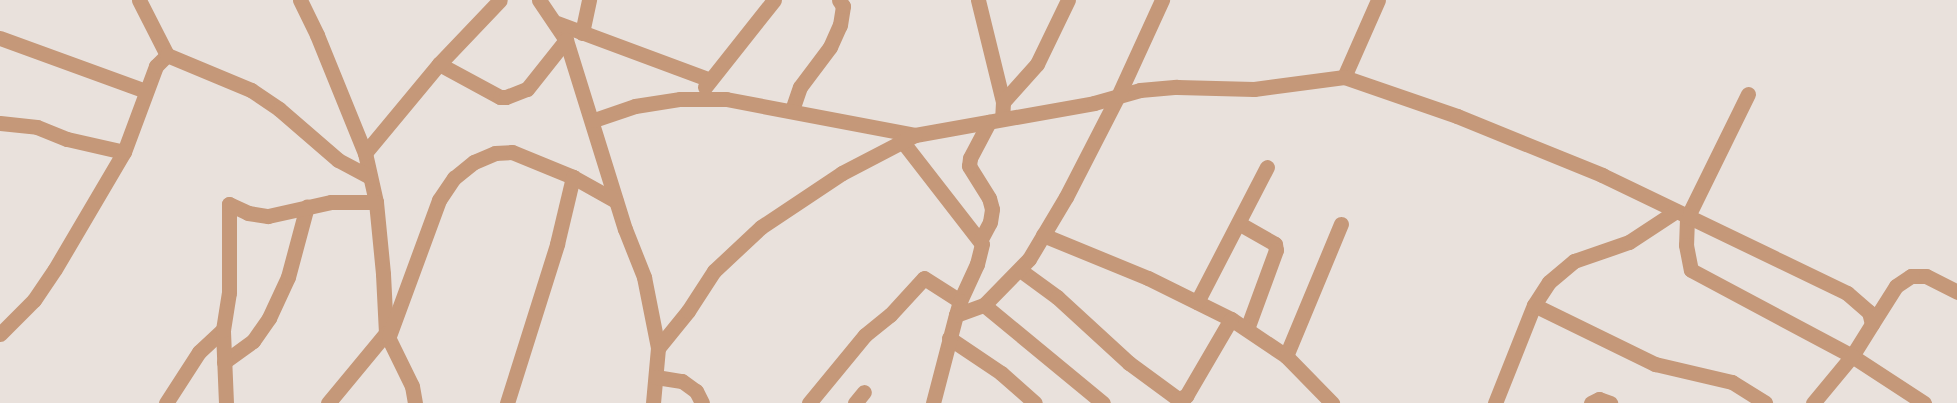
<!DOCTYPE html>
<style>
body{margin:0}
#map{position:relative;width:1957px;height:403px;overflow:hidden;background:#e9e1dc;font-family:"IBM Plex Sans",sans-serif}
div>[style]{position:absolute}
.minor>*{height:15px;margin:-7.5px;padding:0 7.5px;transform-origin:7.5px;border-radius:7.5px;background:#c59879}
span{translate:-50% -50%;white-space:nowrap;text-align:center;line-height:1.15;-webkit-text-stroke:5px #f6eee9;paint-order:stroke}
</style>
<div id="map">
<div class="minor">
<div style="left:139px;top:0;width:62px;rotate:63deg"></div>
<div style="left:300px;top:0;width:39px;rotate:64deg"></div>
<div style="left:317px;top:35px;width:127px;rotate:67.9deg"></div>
<div style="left:365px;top:153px;width:50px;rotate:77.3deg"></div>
<div style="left:376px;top:202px;width:72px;rotate:84.4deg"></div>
<div style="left:383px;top:274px;width:59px;rotate:87.1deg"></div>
<div style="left:386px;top:333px;width:91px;rotate:129.6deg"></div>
<div style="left:539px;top:0;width:48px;rotate:56deg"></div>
<div style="left:566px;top:40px;width:198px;rotate:72.7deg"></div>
<div style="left:625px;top:229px;width:52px;rotate:68.4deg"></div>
<div style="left:644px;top:277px;width:72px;rotate:78.8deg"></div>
<div style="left:658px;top:348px;width:55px;rotate:95.2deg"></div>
<div style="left:978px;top:0;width:105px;rotate:76.2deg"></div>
<div style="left:1003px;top:102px;width:17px;rotate:93deg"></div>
<div style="left:557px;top:23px;width:163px;rotate:20.4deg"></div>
<div style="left:582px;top:33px;width:34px;rotate:-78deg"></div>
<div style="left:0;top:38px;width:155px;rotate:20deg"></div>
<div style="left:439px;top:64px;width:69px;rotate:28.4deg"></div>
<div style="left:500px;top:97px;width:6px"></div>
<div style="left:506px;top:97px;width:22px;rotate:-21deg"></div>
<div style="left:527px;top:89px;width:63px;rotate:-51.5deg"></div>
<div style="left:1344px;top:77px;width:84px;rotate:-66.2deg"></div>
<div style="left:705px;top:87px;width:111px;rotate:-51.6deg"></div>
<div style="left:1748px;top:94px;width:138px;rotate:116.2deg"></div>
<div style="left:1687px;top:218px;width:27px;rotate:92deg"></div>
<div style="left:1686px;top:245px;width:25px;rotate:79deg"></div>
<div style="left:1691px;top:270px;width:183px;rotate:28.1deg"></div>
<div style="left:1852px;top:356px;width:86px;rotate:33.1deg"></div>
<div style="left:1003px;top:102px;width:51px;rotate:-48.2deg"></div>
<div style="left:1037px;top:64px;width:71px;rotate:-64.2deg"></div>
<div style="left:792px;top:110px;width:24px;rotate:-71deg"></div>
<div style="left:800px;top:87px;width:50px;rotate:-53.1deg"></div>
<div style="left:830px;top:47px;width:24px;rotate:-66deg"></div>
<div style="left:840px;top:25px;width:19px;rotate:-81deg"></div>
<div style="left:843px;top:6px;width:7px;rotate:-124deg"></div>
<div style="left:594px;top:120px;width:43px;rotate:-18.9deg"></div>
<div style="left:635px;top:106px;width:46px;rotate:-8.8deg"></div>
<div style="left:680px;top:99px;width:46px"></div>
<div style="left:726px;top:99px;width:192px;rotate:10.8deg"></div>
<div style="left:915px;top:135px;width:182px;rotate:-10.1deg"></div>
<div style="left:1094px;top:103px;width:48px;rotate:-15.8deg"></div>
<div style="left:1140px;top:90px;width:37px;rotate:-5deg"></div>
<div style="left:1177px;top:87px;width:77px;rotate:1.5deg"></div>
<div style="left:1254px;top:89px;width:91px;rotate:-7.6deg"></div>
<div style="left:1344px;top:77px;width:120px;rotate:19deg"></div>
<div style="left:1457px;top:116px;width:157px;rotate:22.1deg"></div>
<div style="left:1602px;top:175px;width:272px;rotate:25.7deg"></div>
<div style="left:1847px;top:293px;width:29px;rotate:41deg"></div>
<div style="left:1869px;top:312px;width:12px;rotate:76deg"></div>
<div style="left:1872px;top:324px;width:38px;rotate:122deg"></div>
<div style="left:1852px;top:356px;width:61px;rotate:129.7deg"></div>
<div style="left:0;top:123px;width:37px;rotate:6deg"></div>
<div style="left:37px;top:127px;width:32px;rotate:22deg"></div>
<div style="left:67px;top:139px;width:58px;rotate:12.8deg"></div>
<div style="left:902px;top:141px;width:130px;rotate:52.2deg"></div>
<div style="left:982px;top:244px;width:21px;rotate:104deg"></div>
<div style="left:977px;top:264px;width:41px;rotate:114.7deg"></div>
<div style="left:365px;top:153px;width:116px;rotate:-50.3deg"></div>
<div style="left:439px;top:64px;width:88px;rotate:-46.4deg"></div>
<div style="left:1240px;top:224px;width:40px;rotate:29.7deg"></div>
<div style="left:1275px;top:244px;width:6px;rotate:81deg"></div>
<div style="left:1276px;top:250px;width:84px;rotate:110.2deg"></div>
<div style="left:1043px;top:235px;width:113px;rotate:22.3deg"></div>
<div style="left:1148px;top:278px;width:93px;rotate:26.3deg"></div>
<div style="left:1231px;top:319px;width:66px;rotate:33.9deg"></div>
<div style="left:1286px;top:356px;width:66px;rotate:45.6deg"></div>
<div style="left:981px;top:239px;width:19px;rotate:-62deg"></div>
<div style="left:990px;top:222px;width:13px;rotate:-81deg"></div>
<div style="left:992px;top:209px;width:11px;rotate:-105deg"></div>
<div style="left:989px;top:198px;width:38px;rotate:-122deg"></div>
<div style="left:969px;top:166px;width:8px;rotate:-83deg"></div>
<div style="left:970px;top:158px;width:41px;rotate:-62.2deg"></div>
<div style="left:1020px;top:270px;width:46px;rotate:36.1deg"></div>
<div style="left:1057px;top:297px;width:98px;rotate:42.5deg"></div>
<div style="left:1129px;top:363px;width:61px;rotate:36.3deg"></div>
<div style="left:1178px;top:399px;width:9px;rotate:-21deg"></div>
<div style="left:1186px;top:396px;width:89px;rotate:-59.7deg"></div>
<div style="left:1197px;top:302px;width:152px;rotate:-62.6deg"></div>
<div style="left:984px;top:305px;width:154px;rotate:39.5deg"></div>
<div style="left:1534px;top:305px;width:135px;rotate:26deg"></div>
<div style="left:1655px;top:364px;width:79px;rotate:13.2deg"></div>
<div style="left:1732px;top:382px;width:39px;rotate:32deg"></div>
<div style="left:1872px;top:324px;width:45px;rotate:-57.7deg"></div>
<div style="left:1896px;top:286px;width:18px;rotate:-34deg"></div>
<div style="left:1911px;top:276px;width:15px"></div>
<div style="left:1926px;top:276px;width:35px;rotate:27deg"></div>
<div style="left:386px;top:333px;width:59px;rotate:63.9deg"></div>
<div style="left:412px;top:386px;width:17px;rotate:80deg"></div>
<div style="left:0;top:334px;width:48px;rotate:-45deg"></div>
<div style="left:34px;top:300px;width:37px;rotate:-56deg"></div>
<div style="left:55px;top:269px;width:136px;rotate:-59.5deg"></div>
<div style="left:124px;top:152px;width:92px;rotate:-69.6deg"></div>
<div style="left:156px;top:66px;width:16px;rotate:-45deg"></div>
<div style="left:167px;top:55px;width:91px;rotate:22.6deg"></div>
<div style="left:251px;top:90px;width:34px;rotate:34deg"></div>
<div style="left:279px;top:109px;width:78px;rotate:40.8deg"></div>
<div style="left:338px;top:160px;width:36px;rotate:28deg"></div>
<div style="left:389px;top:336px;width:145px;rotate:-69.8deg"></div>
<div style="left:439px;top:200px;width:27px;rotate:-56deg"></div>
<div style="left:454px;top:178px;width:26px;rotate:-39deg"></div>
<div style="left:474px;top:162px;width:23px;rotate:-23deg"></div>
<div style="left:495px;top:153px;width:17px;rotate:-3deg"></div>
<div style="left:512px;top:152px;width:66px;rotate:22.3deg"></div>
<div style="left:573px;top:177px;width:49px;rotate:29.2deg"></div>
<div style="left:949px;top:338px;width:63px;rotate:33.9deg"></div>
<div style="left:1001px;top:373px;width:45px;rotate:41.4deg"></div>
<div style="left:658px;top:348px;width:48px;rotate:-51deg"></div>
<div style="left:688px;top:311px;width:48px;rotate:-57deg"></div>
<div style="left:714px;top:271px;width:64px;rotate:-43.1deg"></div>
<div style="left:761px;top:227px;width:97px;rotate:-33.7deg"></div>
<div style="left:842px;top:173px;width:82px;rotate:-27.5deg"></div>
<div style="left:1286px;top:356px;width:143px;rotate:-67.4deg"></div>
<div style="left:224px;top:362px;width:36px;rotate:-36deg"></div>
<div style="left:253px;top:341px;width:28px;rotate:-55deg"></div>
<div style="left:269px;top:318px;width:45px;rotate:-65.1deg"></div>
<div style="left:288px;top:277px;width:73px;rotate:-75deg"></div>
<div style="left:656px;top:377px;width:26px;rotate:9deg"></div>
<div style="left:682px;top:381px;width:17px;rotate:36deg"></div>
<div style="left:696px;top:391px;width:13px;rotate:63deg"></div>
<div style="left:166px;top:403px;width:61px;rotate:-57.1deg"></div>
<div style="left:199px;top:352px;width:33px;rotate:-43deg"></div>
<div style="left:226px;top:403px;width:73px;rotate:-92.4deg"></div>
<div style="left:223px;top:330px;width:37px;rotate:-81deg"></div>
<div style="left:229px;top:293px;width:89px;rotate:-90deg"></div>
<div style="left:229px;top:204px;width:21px;rotate:25deg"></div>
<div style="left:248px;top:213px;width:20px;rotate:9deg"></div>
<div style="left:268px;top:216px;width:65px;rotate:-12.5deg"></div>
<div style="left:331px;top:202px;width:45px"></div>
<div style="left:507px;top:403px;width:167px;rotate:-72.5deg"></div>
<div style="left:557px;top:244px;width:69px;rotate:-76.6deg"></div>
<div style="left:809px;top:403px;width:88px;rotate:-50.5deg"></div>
<div style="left:865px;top:335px;width:32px;rotate:-39deg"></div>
<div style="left:890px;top:315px;width:50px;rotate:-47.4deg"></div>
<div style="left:924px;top:278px;width:43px;rotate:32.6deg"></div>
<div style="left:960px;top:301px;width:15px;rotate:106deg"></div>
<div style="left:855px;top:403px;width:14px;rotate:-51deg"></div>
<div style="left:933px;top:403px;width:91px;rotate:-75.4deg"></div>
<div style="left:956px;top:315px;width:30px;rotate:-20deg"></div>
<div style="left:984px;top:305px;width:64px;rotate:-45.6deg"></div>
<div style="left:1029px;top:259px;width:72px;rotate:-59.2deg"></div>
<div style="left:1066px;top:197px;width:114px;rotate:-62.8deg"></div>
<div style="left:1118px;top:96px;width:106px;rotate:-65.4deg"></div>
<div style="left:1495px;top:403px;width:105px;rotate:-68.3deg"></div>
<div style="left:1534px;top:305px;width:27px;rotate:-57deg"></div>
<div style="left:1549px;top:282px;width:33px;rotate:-40deg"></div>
<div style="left:1574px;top:261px;width:58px;rotate:-19.1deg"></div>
<div style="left:1629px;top:242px;width:56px;rotate:-33.4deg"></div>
<div style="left:1591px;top:403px;width:9px;rotate:-27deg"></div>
<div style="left:1599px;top:399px;width:12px;rotate:20deg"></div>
</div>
</div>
